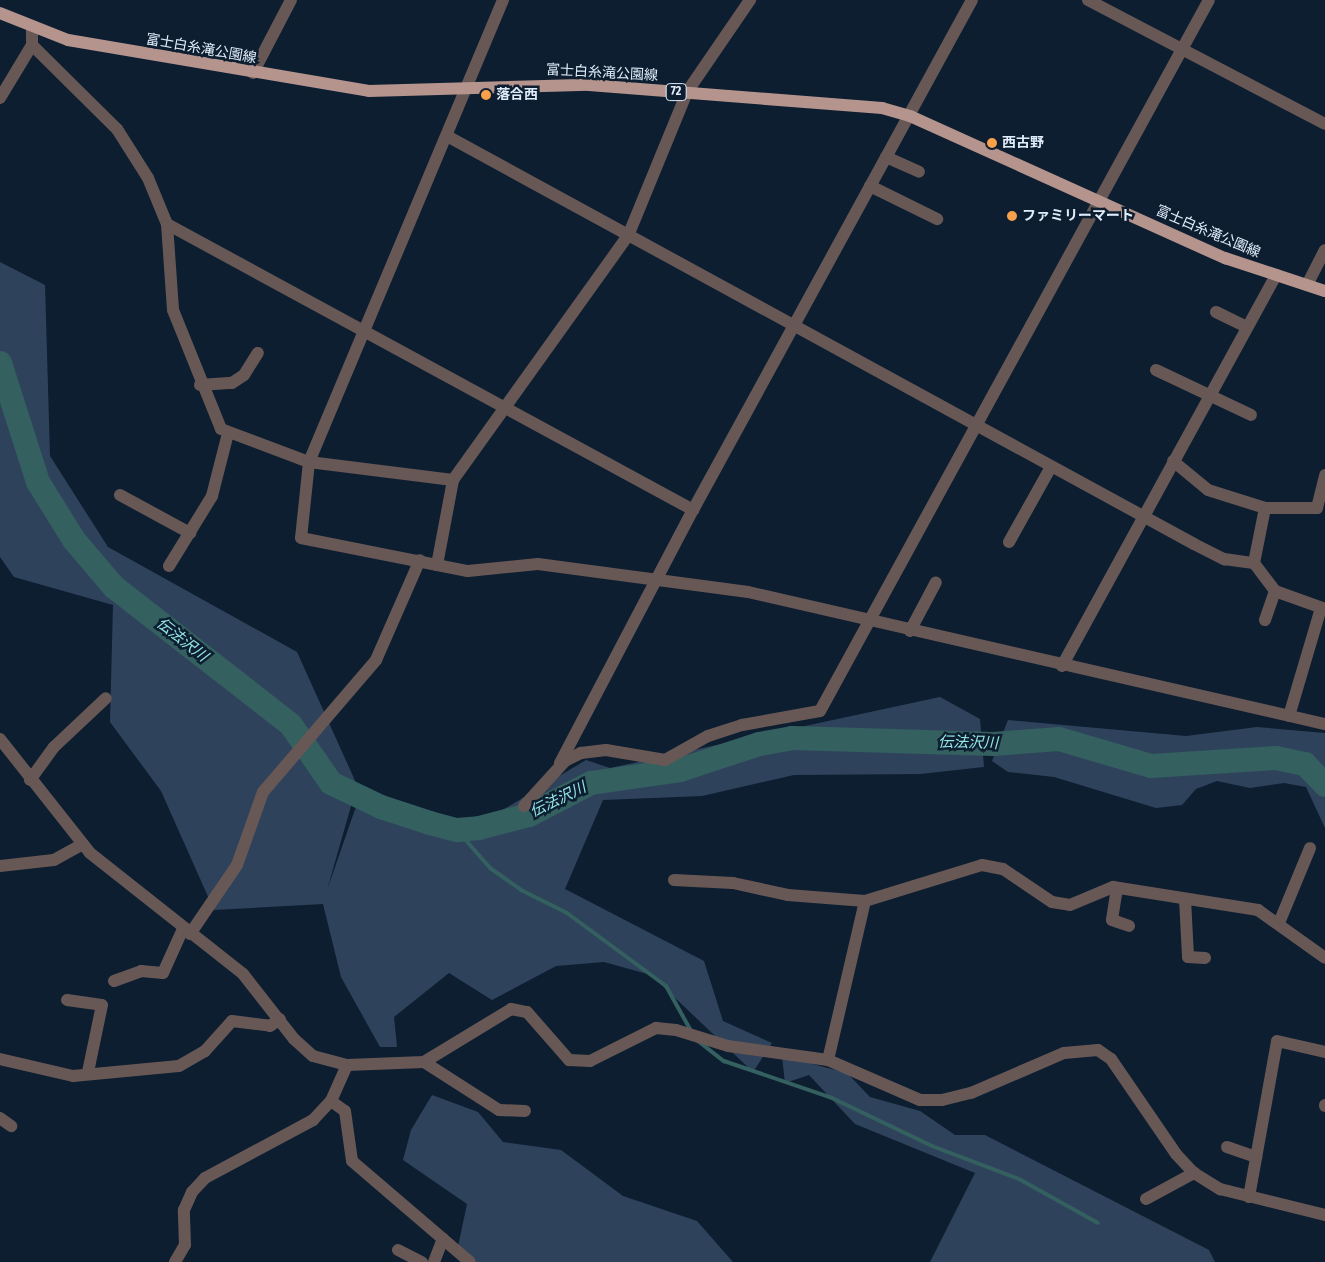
<!DOCTYPE html>
<meta charset="utf-8">
<style>
body{margin:0}
#map{position:relative;width:1325px;height:1262px;overflow:hidden;background:#0d1e31;font-family:"Fira Sans Condensed","Noto Sans JP",sans-serif}
div>[style]{position:absolute}
.forest>*{inset:0;background:#2e435b}
.stream>*{height:4px;margin:-2px;padding:0 2px;transform-origin:2px;border-radius:2px;background:#346060}
.river>*{height:24px;margin:-12px;padding:0 12px;transform-origin:12px;border-radius:12px;background:#346060}
.minor>*{height:12px;margin:-6px;padding:0 6px;transform-origin:6px;border-radius:6px;background:#685855}
.major>*{height:12px;margin:-6px;padding:0 6px;transform-origin:6px;border-radius:6px;background:#b5948d}
.dots>*{width:14px;height:14px;translate:-50% -50%;box-sizing:border-box;border:2px solid #0d1e31;border-radius:50%}
span{translate:-50% -50%;white-space:nowrap;text-align:center;line-height:1.15;-webkit-text-stroke:5px #0d1e31;paint-order:stroke}
.shield-label span{padding:1px 4px;background:#0d1e31;border:1px solid;border-radius:4px;-webkit-text-stroke-width:0}
.shield-label{font-size:12px;color:#e1edfa;font-weight:700}
.street-label{font-size:14px;color:#e1edfa}
.poi-label{font-size:14px;color:#e1edfa;font-weight:700}
.left{translate:0 -50%;text-align:left}
.water-label{font-size:15px;color:#96e7e7;font-style:italic}
</style>
<div id="map">
<div class="forest">
<div style="clip-path:polygon(0 262px,45px 285px,50px 456px,108px 547px,297px 652px,357px 785px,327px 890px,359px 798px,461px 835px,586px 760px,610px 768px,940px 697px,980px 719px,984px 767px,920px 774px,794px 775px,702px 796px,603px 800px,565px 889px,704px 961px,723px 1021px,772px 1043px,753px 1072px,651px 975px,604px 962px,556px 966px,492px 1000px,449px 973px,394px 1017px,397px 1047px,380px 1047px,341px 977px,323px 904px,214px 910px,161px 791px,110px 722px,113px 605px,14px 577px,0 557px)"></div>
<div style="clip-path:polygon(1008px 720px,1186px 736px,1257px 727px,1325px 733px,1325px 828px,1306px 787px,1284px 783px,1250px 788px,1217px 781px,1196px 789px,1182px 805px,1156px 808px,1054px 777px,1008px 772px,992px 761px)"></div>
<div style="clip-path:polygon(782px 1056px,847px 1073px,870px 1097px,920px 1111px,955px 1135px,985px 1135px,1209px 1250px,1215px 1262px,930px 1262px,975px 1173px,855px 1124px,809px 1075px,785px 1083px)"></div>
<div style="clip-path:polygon(432px 1095px,478px 1112px,503px 1142px,561px 1150px,623px 1196px,697px 1221px,733px 1262px,470px 1262px,457px 1251px,467px 1204px,403px 1160px,411px 1130px)"></div>
</div>
<div class="stream">
<div style="left:457px;top:830px;width:50px;rotate:49deg"></div>
<div style="left:490px;top:868px;width:38px;rotate:35deg"></div>
<div style="left:521px;top:890px;width:51px;rotate:26.6deg"></div>
<div style="left:567px;top:913px;width:123px;rotate:36.4deg"></div>
<div style="left:666px;top:986px;width:51px;rotate:60.9deg"></div>
<div style="left:698px;top:1041px;width:33px;rotate:38deg"></div>
<div style="left:724px;top:1061px;width:114px;rotate:18.9deg"></div>
<div style="left:832px;top:1098px;width:111px;rotate:25.6deg"></div>
<div style="left:932px;top:1146px;width:93px;rotate:20.8deg"></div>
<div style="left:1019px;top:1179px;width:90px;rotate:29.1deg"></div>
</div>
<div class="river">
<div style="left:0;top:363px;width:125px;rotate:72.3deg"></div>
<div style="left:38px;top:482px;width:68px;rotate:58.2deg"></div>
<div style="left:74px;top:540px;width:62px;rotate:49.6deg"></div>
<div style="left:114px;top:587px;width:224px;rotate:37.9deg"></div>
<div style="left:291px;top:725px;width:70px;rotate:55.4deg"></div>
<div style="left:331px;top:783px;width:55px;rotate:25.6deg"></div>
<div style="left:381px;top:807px;width:52px;rotate:18.1deg"></div>
<div style="left:430px;top:823px;width:28px;rotate:15deg"></div>
<div style="left:457px;top:830px;width:22px;rotate:-5deg"></div>
<div style="left:479px;top:828px;width:52px;rotate:-14.6deg"></div>
<div style="left:529px;top:815px;width:70px;rotate:-27.3deg"></div>
<div style="left:591px;top:783px;width:90px;rotate:-8.3deg"></div>
<div style="left:680px;top:770px;width:83px;rotate:-18.2deg"></div>
<div style="left:759px;top:744px;width:34px;rotate:-10deg"></div>
<div style="left:792px;top:738px;width:201px;rotate:1.7deg"></div>
<div style="left:993px;top:744px;width:66px;rotate:-4.3deg"></div>
<div style="left:1059px;top:739px;width:96px;rotate:16.4deg"></div>
<div style="left:1151px;top:766px;width:125px;rotate:-3.7deg"></div>
<div style="left:1276px;top:758px;width:30px;rotate:12deg"></div>
<div style="left:1305px;top:764px;width:29px;rotate:46deg"></div>
</div>
<div class="minor">
<div style="left:503px;top:0;width:501px;rotate:112.78deg"></div>
<div style="left:309px;top:462px;width:76px;rotate:96deg"></div>
<div style="left:301px;top:538px;width:170px;rotate:11.2deg"></div>
<div style="left:468px;top:571px;width:70px;rotate:-5.7deg"></div>
<div style="left:538px;top:564px;width:212px;rotate:7.6deg"></div>
<div style="left:748px;top:592px;width:592px;rotate:12.89deg"></div>
<div style="left:1088px;top:0;width:267px;rotate:27.6deg"></div>
<div style="left:32px;top:29px;width:16px;rotate:90deg"></div>
<div style="left:32px;top:45px;width:120px;rotate:44.7deg"></div>
<div style="left:117px;top:129px;width:58px;rotate:57.7deg"></div>
<div style="left:148px;top:178px;width:50px;rotate:67.6deg"></div>
<div style="left:167px;top:224px;width:86px;rotate:86deg"></div>
<div style="left:173px;top:310px;width:128px;rotate:68deg"></div>
<div style="left:221px;top:429px;width:94px;rotate:20.6deg"></div>
<div style="left:309px;top:462px;width:145px;rotate:7.1deg"></div>
<div style="left:253px;top:73px;width:82px;rotate:-62.5deg"></div>
<div style="left:0;top:98px;width:62px;rotate:-58.9deg"></div>
<div style="left:447px;top:136px;width:851px;rotate:28.64deg"></div>
<div style="left:1194px;top:544px;width:34px;rotate:27deg"></div>
<div style="left:1224px;top:559px;width:30px;rotate:8deg"></div>
<div style="left:1254px;top:563px;width:35px;rotate:53deg"></div>
<div style="left:1275px;top:591px;width:53px;rotate:19.8deg"></div>
<div style="left:886px;top:157px;width:36px;rotate:24deg"></div>
<div style="left:870px;top:186px;width:75px;rotate:26.2deg"></div>
<div style="left:167px;top:224px;width:599px;rotate:28.53deg"></div>
<div style="left:1307px;top:285px;width:39px;rotate:-63deg"></div>
<div style="left:1216px;top:312px;width:34px;rotate:26deg"></div>
<div style="left:1156px;top:370px;width:105px;rotate:25.3deg"></div>
<div style="left:200px;top:385px;width:32px;rotate:-4deg"></div>
<div style="left:232px;top:383px;width:14px;rotate:-34deg"></div>
<div style="left:244px;top:375px;width:26px;rotate:-58deg"></div>
<div style="left:1173px;top:461px;width:45px;rotate:39.6deg"></div>
<div style="left:1208px;top:490px;width:60px;rotate:17.5deg"></div>
<div style="left:1265px;top:508px;width:52px"></div>
<div style="left:1317px;top:508px;width:34px;rotate:-76deg"></div>
<div style="left:120px;top:495px;width:80px;rotate:28.5deg"></div>
<div style="left:1009px;top:542px;width:86px;rotate:-60.8deg"></div>
<div style="left:1254px;top:563px;width:56px;rotate:-78.7deg"></div>
<div style="left:437px;top:565px;width:86px;rotate:-79.3deg"></div>
<div style="left:453px;top:480px;width:300px;rotate:-54.4deg"></div>
<div style="left:628px;top:236px;width:156px;rotate:-67.7deg"></div>
<div style="left:687px;top:92px;width:112px;rotate:-55.6deg"></div>
<div style="left:169px;top:566px;width:82px;rotate:-58.4deg"></div>
<div style="left:212px;top:496px;width:65px;rotate:-75.7deg"></div>
<div style="left:1265px;top:620px;width:31px;rotate:-71deg"></div>
<div style="left:910px;top:631px;width:55px;rotate:-62deg"></div>
<div style="left:1062px;top:666px;width:446px;rotate:-61.3deg"></div>
<div style="left:1289px;top:716px;width:113px;rotate:-73.5deg"></div>
<div style="left:0;top:739px;width:145px;rotate:51.7deg"></div>
<div style="left:90px;top:853px;width:195px;rotate:38.3deg"></div>
<div style="left:243px;top:974px;width:83px;rotate:51.9deg"></div>
<div style="left:294px;top:1039px;width:25px;rotate:42deg"></div>
<div style="left:313px;top:1056px;width:35px;rotate:15deg"></div>
<div style="left:347px;top:1065px;width:77px;rotate:-2.2deg"></div>
<div style="left:424px;top:1062px;width:102px;rotate:-31.3deg"></div>
<div style="left:511px;top:1009px;width:16px;rotate:11deg"></div>
<div style="left:527px;top:1012px;width:64px;rotate:48.8deg"></div>
<div style="left:569px;top:1060px;width:21px;rotate:3deg"></div>
<div style="left:590px;top:1061px;width:74px;rotate:-26.6deg"></div>
<div style="left:656px;top:1028px;width:20px;rotate:6deg"></div>
<div style="left:676px;top:1030px;width:54px;rotate:17.1deg"></div>
<div style="left:728px;top:1046px;width:101px;rotate:8deg"></div>
<div style="left:828px;top:1060px;width:100px;rotate:23.5deg"></div>
<div style="left:920px;top:1100px;width:22px"></div>
<div style="left:942px;top:1100px;width:30px;rotate:-14deg"></div>
<div style="left:971px;top:1093px;width:101px;rotate:-23.3deg"></div>
<div style="left:1064px;top:1053px;width:34px;rotate:-5deg"></div>
<div style="left:1098px;top:1050px;width:16px;rotate:35deg"></div>
<div style="left:1111px;top:1059px;width:115px;rotate:55.6deg"></div>
<div style="left:1176px;top:1154px;width:26px;rotate:47deg"></div>
<div style="left:1194px;top:1173px;width:31px;rotate:32deg"></div>
<div style="left:1220px;top:1189px;width:108px;rotate:13.9deg"></div>
<div style="left:560px;top:763px;width:286px;rotate:-62.3deg"></div>
<div style="left:693px;top:510px;width:581px;rotate:-61.32deg"></div>
<div style="left:30px;top:780px;width:41px;rotate:-54deg"></div>
<div style="left:54px;top:747px;width:71px;rotate:-43.3deg"></div>
<div style="left:524px;top:806px;width:61px;rotate:-47.7deg"></div>
<div style="left:565px;top:761px;width:18px;rotate:-27deg"></div>
<div style="left:581px;top:753px;width:25px;rotate:-7deg"></div>
<div style="left:606px;top:750px;width:60px;rotate:9.6deg"></div>
<div style="left:665px;top:760px;width:49px;rotate:-29.2deg"></div>
<div style="left:708px;top:736px;width:36px;rotate:-18deg"></div>
<div style="left:742px;top:725px;width:79px;rotate:-10.2deg"></div>
<div style="left:820px;top:711px;width:810px;rotate:-61.32deg"></div>
<div style="left:0;top:866px;width:54px;rotate:-6.3deg"></div>
<div style="left:54px;top:860px;width:33px;rotate:-29deg"></div>
<div style="left:674px;top:880px;width:59px;rotate:2.9deg"></div>
<div style="left:733px;top:883px;width:56px;rotate:12.3deg"></div>
<div style="left:788px;top:895px;width:77px;rotate:4.5deg"></div>
<div style="left:1117px;top:888px;width:32px;rotate:99deg"></div>
<div style="left:1112px;top:920px;width:18px;rotate:19deg"></div>
<div style="left:1185px;top:899px;width:58px;rotate:87deg"></div>
<div style="left:1188px;top:957px;width:17px;rotate:3deg"></div>
<div style="left:1279px;top:923px;width:81px;rotate:-67.5deg"></div>
<div style="left:190px;top:934px;width:83px;rotate:-55.7deg"></div>
<div style="left:237px;top:865px;width:77px;rotate:-70.4deg"></div>
<div style="left:263px;top:792px;width:174px;rotate:-49.4deg"></div>
<div style="left:376px;top:660px;width:109px;rotate:-66.3deg"></div>
<div style="left:114px;top:981px;width:29px;rotate:-20deg"></div>
<div style="left:141px;top:971px;width:22px;rotate:5deg"></div>
<div style="left:163px;top:973px;width:48px;rotate:-65.6deg"></div>
<div style="left:67px;top:1000px;width:35px;rotate:8deg"></div>
<div style="left:102px;top:1005px;width:68px;rotate:101.8deg"></div>
<div style="left:0;top:1059px;width:75px;rotate:13.1deg"></div>
<div style="left:73px;top:1076px;width:106px;rotate:-5.4deg"></div>
<div style="left:179px;top:1066px;width:30px;rotate:-30deg"></div>
<div style="left:205px;top:1051px;width:40px;rotate:-48deg"></div>
<div style="left:232px;top:1021px;width:38px;rotate:7deg"></div>
<div style="left:270px;top:1026px;width:12px;rotate:-35deg"></div>
<div style="left:828px;top:1060px;width:163px;rotate:-76.9deg"></div>
<div style="left:865px;top:901px;width:122px;rotate:-17.1deg"></div>
<div style="left:982px;top:865px;width:21px;rotate:11deg"></div>
<div style="left:1003px;top:869px;width:59px;rotate:34deg"></div>
<div style="left:1052px;top:902px;width:18px;rotate:9deg"></div>
<div style="left:1070px;top:905px;width:47px;rotate:-22.7deg"></div>
<div style="left:1113px;top:887px;width:147px;rotate:9deg"></div>
<div style="left:1258px;top:910px;width:82px;rotate:35.6deg"></div>
<div style="left:424px;top:1062px;width:89px;rotate:32.6deg"></div>
<div style="left:499px;top:1110px;width:26px;rotate:2deg"></div>
<div style="left:331px;top:1101px;width:17px;rotate:36deg"></div>
<div style="left:345px;top:1111px;width:50px;rotate:82deg"></div>
<div style="left:352px;top:1161px;width:155px;rotate:40.6deg"></div>
<div style="left:1325px;top:1105px;width:1px;rotate:90deg"></div>
<div style="left:0;top:1118px;width:14px;rotate:36deg"></div>
<div style="left:1227px;top:1147px;width:31px;rotate:19deg"></div>
<div style="left:1249px;top:1197px;width:158px;rotate:-79.8deg"></div>
<div style="left:1277px;top:1041px;width:49px;rotate:12.9deg"></div>
<div style="left:1146px;top:1199px;width:55px;rotate:-28.4deg"></div>
<div style="left:398px;top:1250px;width:27px;rotate:27deg"></div>
<div style="left:175px;top:1262px;width:20px;rotate:-60deg"></div>
<div style="left:185px;top:1245px;width:35px;rotate:-92deg"></div>
<div style="left:184px;top:1210px;width:20px;rotate:-66deg"></div>
<div style="left:192px;top:1192px;width:19px;rotate:-47deg"></div>
<div style="left:205px;top:1178px;width:123px;rotate:-28.2deg"></div>
<div style="left:313px;top:1120px;width:26px;rotate:-47deg"></div>
<div style="left:331px;top:1101px;width:39px;rotate:-66deg"></div>
<div style="left:434px;top:1262px;width:25px;rotate:-69deg"></div>
</div>
<div class="major">
<div style="left:0;top:13px;width:73px;rotate:21.7deg"></div>
<div style="left:68px;top:40px;width:305px;rotate:9.6deg"></div>
<div style="left:369px;top:91px;width:220px;rotate:-1.6deg"></div>
<div style="left:589px;top:85px;width:294px;rotate:4.5deg"></div>
<div style="left:882px;top:108px;width:29px;rotate:16deg"></div>
<div style="left:910px;top:116px;width:346px;rotate:24.3deg"></div>
<div style="left:1225px;top:258px;width:105px;rotate:18.3deg"></div>
</div>
<div class="dots">
<div style="left:486px;top:95px;background:#f8a14a"></div>
<div style="left:992px;top:143px;background:#f8a14a"></div>
<div style="left:1012px;top:216px;background:#f8a14a"></div>
</div>
<div class="shield-label">
<span style="left:676px;top:92px">72</span>
</div>
<div class="street-label">
<span style="left:201px;top:49px;rotate:10deg">富士白糸滝公園線</span>
<span style="left:602px;top:73px;rotate:3deg">富士白糸滝公園線</span>
<span style="left:1208px;top:232px;rotate:23deg">富士白糸滝公園線</span>
</div>
<div class="poi-label">
<span class="left" style="left:496px;top:95px">落合西</span>
<span class="left" style="left:1002px;top:143px">西古野</span>
<span class="left" style="left:1022px;top:216px">ファミリーマート</span>
</div>
<div class="water-label">
<span style="left:182px;top:640px;rotate:38deg">伝法沢川</span>
<span style="left:968px;top:743px;rotate:1deg">伝法沢川</span>
<span style="left:558px;top:800px;rotate:-26deg">伝法沢川</span>
</div>
</div>
